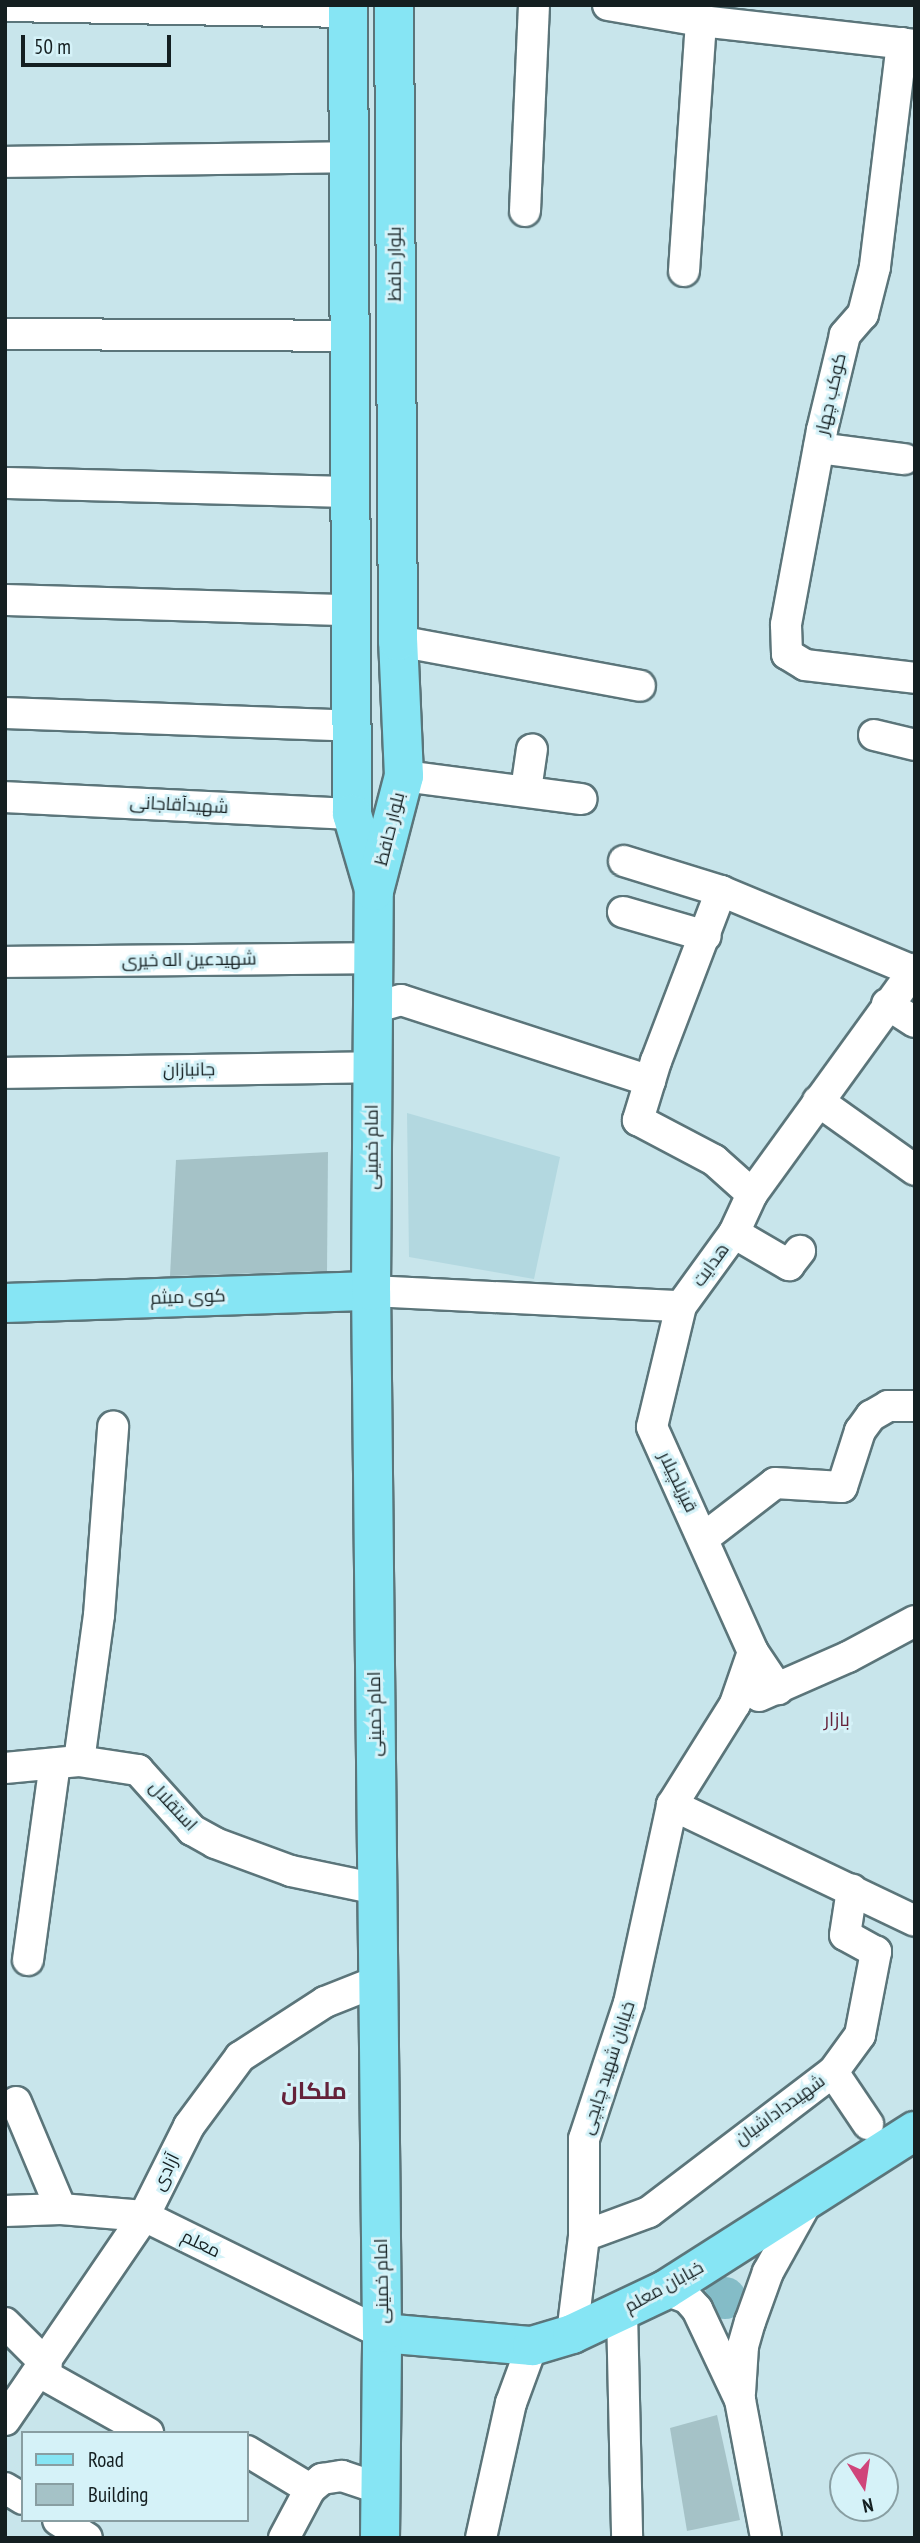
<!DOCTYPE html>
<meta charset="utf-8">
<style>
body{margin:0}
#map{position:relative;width:920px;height:2543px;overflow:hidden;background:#c8e5eb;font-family:"PT Sans Narrow",Cairo,sans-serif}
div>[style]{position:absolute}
.built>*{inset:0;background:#b3d8e0}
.green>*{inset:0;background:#84bcc7}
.round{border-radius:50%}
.building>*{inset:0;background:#a5c2c7}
.roads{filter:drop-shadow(2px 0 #5b757a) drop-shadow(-2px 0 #5b757a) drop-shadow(0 2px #5b757a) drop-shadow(0 -2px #5b757a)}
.minor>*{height:30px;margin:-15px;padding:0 15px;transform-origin:15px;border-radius:15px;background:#fff}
.major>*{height:38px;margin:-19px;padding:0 19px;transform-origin:19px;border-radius:19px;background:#86e5f4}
span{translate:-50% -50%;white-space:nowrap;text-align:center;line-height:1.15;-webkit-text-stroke:6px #d5f2f8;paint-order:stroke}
.street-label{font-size:18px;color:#141f21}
.neighbourhood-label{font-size:19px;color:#65223a}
.district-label{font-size:24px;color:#65223a;font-weight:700}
.frame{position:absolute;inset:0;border:7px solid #141f21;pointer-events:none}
.legend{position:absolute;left:21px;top:2431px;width:228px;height:91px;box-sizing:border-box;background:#d5f2f8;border:2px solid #889ea2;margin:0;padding:9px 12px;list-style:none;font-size:21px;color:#141f21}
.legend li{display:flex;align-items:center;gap:14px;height:35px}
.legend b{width:35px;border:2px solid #889ea2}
.north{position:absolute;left:829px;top:2452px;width:70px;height:70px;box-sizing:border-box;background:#d5f2f8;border:2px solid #889ea2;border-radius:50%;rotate:168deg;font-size:19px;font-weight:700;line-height:28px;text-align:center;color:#141f21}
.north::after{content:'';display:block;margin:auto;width:24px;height:32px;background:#d0457a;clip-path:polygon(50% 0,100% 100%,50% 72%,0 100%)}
.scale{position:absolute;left:21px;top:35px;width:150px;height:32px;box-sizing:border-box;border:4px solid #141f21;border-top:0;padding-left:9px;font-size:21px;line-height:24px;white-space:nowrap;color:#141f21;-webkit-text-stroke:5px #d5f2f8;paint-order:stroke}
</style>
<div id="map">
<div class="built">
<div style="clip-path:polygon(407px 1113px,560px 1157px,534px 1279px,409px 1257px)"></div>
</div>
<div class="green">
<div class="round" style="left:704px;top:2277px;width:42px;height:42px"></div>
</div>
<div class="building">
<div style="clip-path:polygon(328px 1152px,327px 1271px,170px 1276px,176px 1160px)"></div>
<div style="clip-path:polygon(717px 2415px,740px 2520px,687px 2531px,670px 2428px)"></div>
</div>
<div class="roads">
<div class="minor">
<div style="left:608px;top:5px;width:94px;rotate:9.8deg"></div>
<div style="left:701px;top:21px;width:215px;rotate:6.4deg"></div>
<div style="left:5px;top:6px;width:343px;rotate:1deg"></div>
<div style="left:902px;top:43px;width:226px;rotate:96.9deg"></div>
<div style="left:875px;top:267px;width:49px;rotate:104.3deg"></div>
<div style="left:863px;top:314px;width:28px;rotate:131deg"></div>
<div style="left:845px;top:335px;width:98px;rotate:103.6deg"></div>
<div style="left:822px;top:430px;width:198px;rotate:100.5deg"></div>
<div style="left:786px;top:625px;width:29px;rotate:88deg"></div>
<div style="left:787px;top:654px;width:21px;rotate:31deg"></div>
<div style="left:805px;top:665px;width:111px;rotate:6.7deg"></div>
<div style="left:5px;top:162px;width:344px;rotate:-0.8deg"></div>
<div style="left:525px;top:211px;width:206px;rotate:-87.5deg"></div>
<div style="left:684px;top:271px;width:251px;rotate:-86.1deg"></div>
<div style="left:5px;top:334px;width:345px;rotate:0.3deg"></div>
<div style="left:819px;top:448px;width:86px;rotate:7.4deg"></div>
<div style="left:5px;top:483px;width:346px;rotate:1.5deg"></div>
<div style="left:5px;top:600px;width:346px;rotate:1.7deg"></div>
<div style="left:398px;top:641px;width:246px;rotate:10.5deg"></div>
<div style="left:5px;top:713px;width:347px;rotate:2.1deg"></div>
<div style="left:874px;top:735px;width:42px;rotate:13.7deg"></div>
<div style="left:404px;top:776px;width:179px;rotate:7.4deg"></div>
<div style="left:526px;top:790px;width:41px;rotate:-81.7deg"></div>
<div style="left:5px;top:797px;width:347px;rotate:2.8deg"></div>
<div style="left:624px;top:861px;width:102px;rotate:17.2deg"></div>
<div style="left:721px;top:891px;width:208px;rotate:22.6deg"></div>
<div style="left:721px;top:891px;width:182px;rotate:110.9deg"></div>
<div style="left:656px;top:1061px;width:62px;rotate:107deg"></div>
<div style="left:638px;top:1120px;width:86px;rotate:27.8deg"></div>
<div style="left:714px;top:1160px;width:51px;rotate:41.8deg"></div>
<div style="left:623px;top:912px;width:86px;rotate:16.1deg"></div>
<div style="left:5px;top:962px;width:369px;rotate:-0.6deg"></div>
<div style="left:887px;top:1004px;width:33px;rotate:33deg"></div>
<div style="left:373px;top:1008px;width:29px;rotate:-16deg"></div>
<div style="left:401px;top:1000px;width:262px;rotate:18deg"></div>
<div style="left:5px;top:1073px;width:368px;rotate:-0.9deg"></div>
<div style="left:818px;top:1101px;width:119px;rotate:35.4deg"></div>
<div style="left:734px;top:1233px;width:64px;rotate:30.2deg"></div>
<div style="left:789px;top:1265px;width:18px;rotate:-52deg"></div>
<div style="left:371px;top:1291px;width:310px;rotate:2.8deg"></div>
<div style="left:681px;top:1306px;width:90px;rotate:-54deg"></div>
<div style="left:734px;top:1233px;width:43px;rotate:-65.2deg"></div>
<div style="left:752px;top:1194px;width:278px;rotate:-54.1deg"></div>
<div style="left:681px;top:1306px;width:124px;rotate:103.5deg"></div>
<div style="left:652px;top:1427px;width:247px;rotate:65.8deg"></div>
<div style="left:705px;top:1537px;width:88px;rotate:-37.6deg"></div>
<div style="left:775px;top:1483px;width:67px;rotate:3.4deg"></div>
<div style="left:842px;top:1487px;width:59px;rotate:-72.2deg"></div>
<div style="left:860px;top:1431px;width:19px;rotate:-54deg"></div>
<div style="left:871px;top:1416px;width:20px;rotate:-30deg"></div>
<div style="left:888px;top:1406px;width:27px"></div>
<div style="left:759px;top:1696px;width:97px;rotate:-23.7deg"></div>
<div style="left:848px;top:1657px;width:76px;rotate:-28.2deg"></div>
<div style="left:79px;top:1761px;width:147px;rotate:-82.2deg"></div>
<div style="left:99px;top:1615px;width:189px;rotate:-85.7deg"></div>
<div style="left:5px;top:1768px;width:74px;rotate:-5.4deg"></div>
<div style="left:79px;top:1761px;width:60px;rotate:8.7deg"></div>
<div style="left:138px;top:1770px;width:81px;rotate:48deg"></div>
<div style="left:192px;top:1830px;width:26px;rotate:29deg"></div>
<div style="left:215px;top:1843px;width:81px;rotate:20.2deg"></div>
<div style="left:291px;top:1871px;width:88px;rotate:11.8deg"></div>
<div style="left:672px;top:1805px;width:269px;rotate:25.5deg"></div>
<div style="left:28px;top:1960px;width:198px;rotate:-82.2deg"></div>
<div style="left:833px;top:2072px;width:63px;rotate:56.1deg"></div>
<div style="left:16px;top:2102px;width:116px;rotate:67.2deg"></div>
<div style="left:5px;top:2211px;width:56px;rotate:-2deg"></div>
<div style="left:61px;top:2209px;width:83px;rotate:4.8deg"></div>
<div style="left:144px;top:2216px;width:265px;rotate:26.2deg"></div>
<div style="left:584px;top:2236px;width:69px;rotate:-20.3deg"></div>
<div style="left:649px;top:2212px;width:231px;rotate:-37.3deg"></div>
<div style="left:833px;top:2072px;width:46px;rotate:-53.9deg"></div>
<div style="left:860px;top:2035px;width:85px;rotate:-79.1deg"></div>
<div style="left:876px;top:1952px;width:35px;rotate:-151deg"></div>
<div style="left:845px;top:1935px;width:46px;rotate:-81.2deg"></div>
<div style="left:665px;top:2290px;width:23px;rotate:20deg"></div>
<div style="left:687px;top:2298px;width:15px;rotate:48deg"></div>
<div style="left:697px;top:2309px;width:101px;rotate:64.7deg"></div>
<div style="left:740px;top:2400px;width:140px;rotate:79.3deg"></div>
<div style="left:622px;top:2311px;width:227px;rotate:88.7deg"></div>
<div style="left:5px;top:2323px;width:59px;rotate:45deg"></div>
<div style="left:572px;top:2334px;width:99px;rotate:-83deg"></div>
<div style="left:584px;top:2236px;width:97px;rotate:-90deg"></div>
<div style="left:584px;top:2139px;width:143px;rotate:-71.7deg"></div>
<div style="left:629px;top:2003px;width:203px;rotate:-77.7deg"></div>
<div style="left:672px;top:1805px;width:119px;rotate:-58deg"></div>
<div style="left:735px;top:1704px;width:55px;rotate:-70.9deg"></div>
<div style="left:753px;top:1652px;width:45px;rotate:56deg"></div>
<div style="left:41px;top:2373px;width:123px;rotate:29.3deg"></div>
<div style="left:740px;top:2393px;width:47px;rotate:-86.3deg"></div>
<div style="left:743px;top:2346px;width:25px;rotate:-74deg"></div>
<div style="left:750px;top:2322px;width:53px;rotate:-70.2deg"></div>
<div style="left:768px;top:2272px;width:80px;rotate:-60.9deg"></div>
<div style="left:5px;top:2420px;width:247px;rotate:-55.7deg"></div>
<div style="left:144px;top:2216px;width:101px;rotate:-63.4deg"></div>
<div style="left:189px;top:2126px;width:86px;rotate:-53.5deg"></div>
<div style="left:240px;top:2057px;width:101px;rotate:-32.9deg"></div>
<div style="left:325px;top:2002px;width:57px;rotate:-21.6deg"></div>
<div style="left:247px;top:2451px;width:74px;rotate:31.1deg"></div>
<div style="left:5px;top:2488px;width:21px;rotate:31deg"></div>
<div style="left:58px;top:2520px;width:34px;rotate:32deg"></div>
<div style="left:284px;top:2538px;width:55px;rotate:-62deg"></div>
<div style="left:310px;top:2489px;width:16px;rotate:-40deg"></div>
<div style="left:322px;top:2479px;width:20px;rotate:-9deg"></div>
<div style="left:342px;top:2476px;width:41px;rotate:18.4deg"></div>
<div style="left:481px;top:2538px;width:138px;rotate:-77.5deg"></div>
<div style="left:511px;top:2403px;width:61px;rotate:-69.8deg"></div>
</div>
<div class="major">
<div style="left:348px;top:5px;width:809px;rotate:89.72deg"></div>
<div style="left:352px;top:814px;width:78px;rotate:73.7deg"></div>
<div style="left:5px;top:1303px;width:366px;rotate:-1.9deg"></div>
<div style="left:382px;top:2333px;width:151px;rotate:5deg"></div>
<div style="left:532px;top:2346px;width:42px;rotate:-16.7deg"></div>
<div style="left:572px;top:2334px;width:103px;rotate:-25.3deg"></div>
<div style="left:665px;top:2290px;width:296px;rotate:-32.5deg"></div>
<div style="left:380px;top:2538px;width:205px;rotate:-89.4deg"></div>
<div style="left:382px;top:2333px;width:1042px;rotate:-90.6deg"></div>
<div style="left:371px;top:1291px;width:400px;rotate:-89.6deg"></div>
<div style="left:374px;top:891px;width:119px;rotate:-75.4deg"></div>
<div style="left:404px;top:776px;width:135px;rotate:-92.5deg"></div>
<div style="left:398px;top:641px;width:636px;rotate:-90.36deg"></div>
</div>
</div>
<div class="street-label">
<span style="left:395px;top:264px;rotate:-90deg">بلوار حافظ</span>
<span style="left:831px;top:394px;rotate:-77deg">کوکب چهار</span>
<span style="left:179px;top:805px;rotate:3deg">شهیدآقاجانی</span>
<span style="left:390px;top:829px;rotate:-76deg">بلوار حافظ</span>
<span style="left:189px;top:960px;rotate:-1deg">شهیدعین اله خیری</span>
<span style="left:189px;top:1070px;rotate:-1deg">جانبازان</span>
<span style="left:372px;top:1147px;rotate:-90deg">امام خمینی</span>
<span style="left:711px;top:1265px;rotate:-54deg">هدایت</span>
<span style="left:188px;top:1297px;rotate:-2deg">کوی میثم</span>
<span style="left:678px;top:1482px;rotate:64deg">قیزیلچیلار</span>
<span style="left:375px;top:1714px;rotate:-91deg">امام خمینی</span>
<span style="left:173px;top:1806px;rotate:47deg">استقلال</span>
<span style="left:608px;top:2068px;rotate:-72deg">خیابان شهید چایچی</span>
<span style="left:780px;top:2110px;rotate:-36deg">شهیدداداشیان</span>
<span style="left:166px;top:2172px;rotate:-64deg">آزادی</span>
<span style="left:201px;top:2244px;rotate:26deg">معلم</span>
<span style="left:382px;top:2281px;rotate:-91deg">امام خمینی</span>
<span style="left:664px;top:2287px;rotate:-29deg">خیابان معلم</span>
</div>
<div class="neighbourhood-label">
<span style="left:837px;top:1720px">بازار</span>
</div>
<div class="district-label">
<span style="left:314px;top:2091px">ملکان</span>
</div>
<div class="frame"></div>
<ul class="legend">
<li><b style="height:9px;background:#86e5f4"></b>Road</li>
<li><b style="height:19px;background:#a5c2c7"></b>Building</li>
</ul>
<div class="north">N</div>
<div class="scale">50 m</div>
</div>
